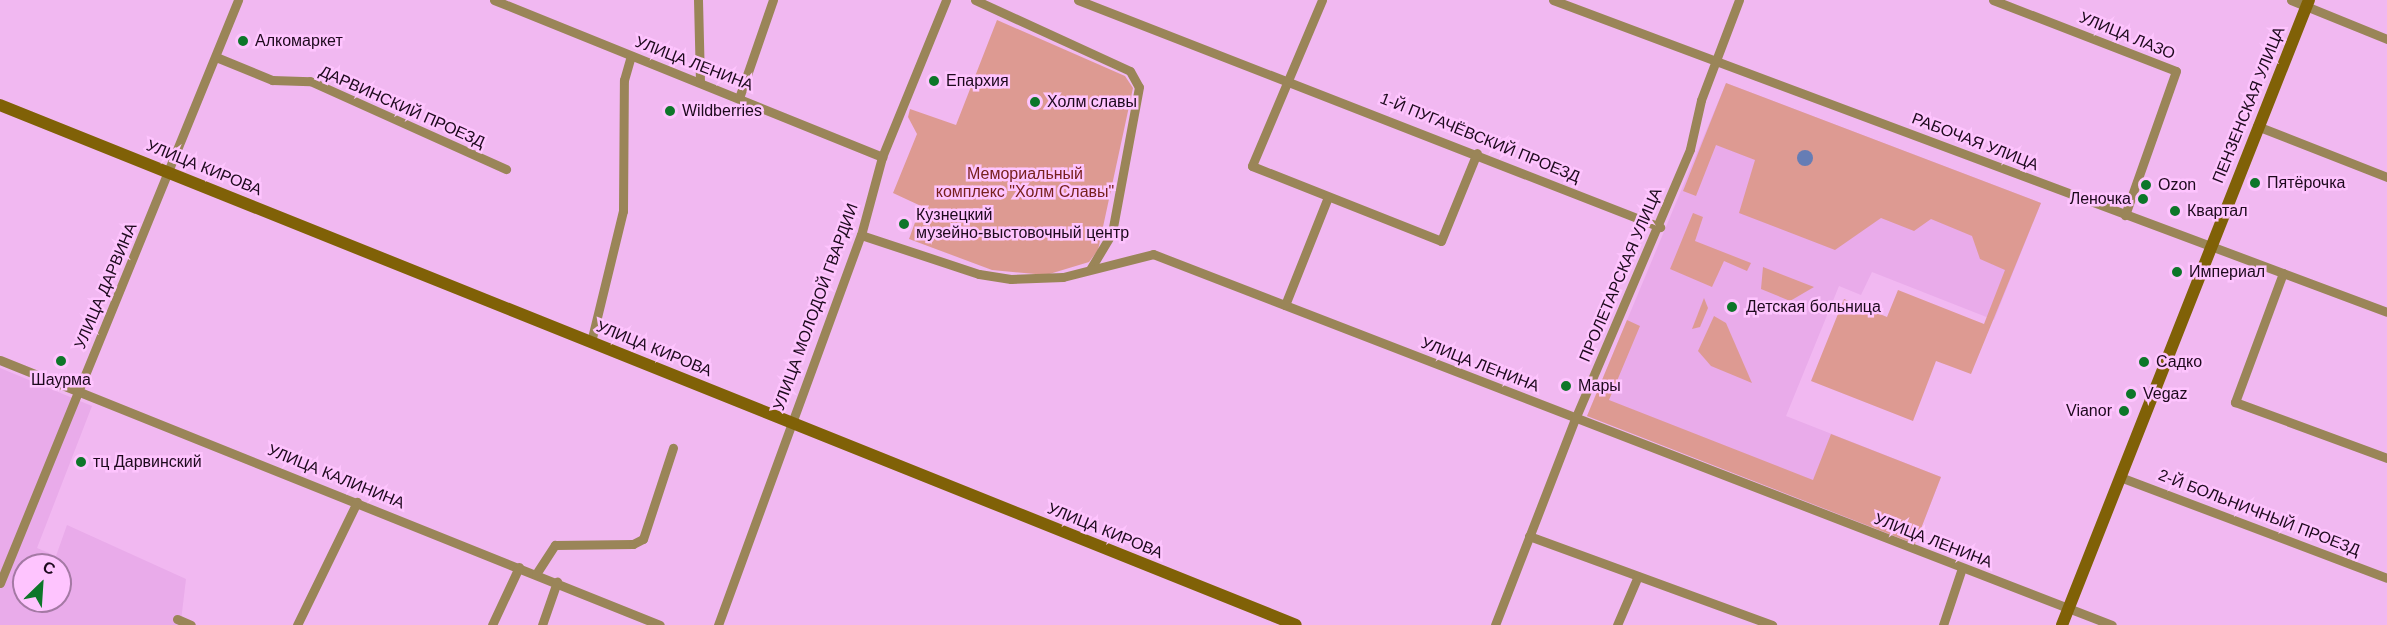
<!DOCTYPE html>
<meta charset="utf-8">
<style>
body{margin:0}
#map{position:relative;width:2387px;height:625px;overflow:hidden;background:#f1b8f1;font-family:Helvetica,sans-serif}
div>[style]{position:absolute}
.built>*{inset:0;background:#e9abea}
.green>*{inset:0;background:#dd9a92}
.water>*{inset:0;background:#667db5}
.round{border-radius:50%}
.street>*{height:9px;margin:-4.5px;padding:0 4.5px;transform-origin:4.5px;border-radius:4.5px;background:#9a8558}
.secondary>*{height:12px;margin:-6px;padding:0 6px;transform-origin:6px;border-radius:6px;background:#806107}
.dots>*{width:16px;height:16px;translate:-50% -50%;box-sizing:border-box;border:3px solid #fec4fe;border-radius:50%}
span{translate:-50% -50%;white-space:nowrap;text-align:center;line-height:1.15;-webkit-text-stroke:5px #fec4fe;paint-order:stroke}
.street-label{font-size:16px;color:#1d091d}
.poi-label{font-size:16px;color:#1d091d}
.left{translate:0 -50%;text-align:left}
.right{translate:-100% -50%;text-align:right}
.park-label{font-size:16px;color:#77211e}
.north{position:absolute;left:12px;top:553px;width:60px;height:60px;box-sizing:border-box;background:#fec4fe;border:2px solid #a479a4;border-radius:50%;rotate:25deg;font-size:16px;font-weight:700;line-height:24px;text-align:center;color:#1d091d}
.north::after{content:'';display:block;margin:auto;width:21px;height:27px;background:#0d7629;clip-path:polygon(50% 0,100% 100%,50% 72%,0 100%)}
</style>
<div id="map">
<div class="built">
<div style="clip-path:polygon(1726px 83px,2041px 203px,1994px 320px,1872px 272px,1861px 295px,1839px 286px,1786px 416px,1941px 477px,1915px 544px,1587px 416px)"></div>
<div style="clip-path:polygon(evenodd,0 368px,92px 406px,37px 548px,56px 556px,67px 525px,186px 579px,181px 621px,188px 625px,0 625px,0 368px,24px 565px,60px 565px,60px 601px,24px 601px,24px 565px)"></div>
</div>
<div class="green">
<div style="clip-path:polygon(997px 20px,1125px 76px,1133px 88px,1098px 250px,1089px 262px,1046px 275px,992px 270px,909px 239px,921px 206px,893px 193px,917px 134px,908px 117px,910px 109px,956px 125px)"></div>
<div style="clip-path:polygon(1726px 83px,2041px 203px,1971px 374px,1936px 361px,1913px 421px,1811px 381px,1844px 299px,1887px 317px,1898px 290px,1984px 324px,2005px 270px,1980px 259px,1972px 236px,1931px 219px,1914px 231px,1881px 218px,1835px 250px,1739px 213px,1755px 160px,1716px 145px,1696px 196px,1683px 191px)"></div>
<div style="clip-path:polygon(1693px 213px,1703px 217px,1695px 241px,1751px 263px,1747px 271px,1724px 261px,1712px 287px,1670px 269px)"></div>
<div style="clip-path:polygon(1763px 267px,1814px 287px,1790px 301px,1761px 289px)"></div>
<div style="clip-path:polygon(1704px 298px,1708px 308px,1700px 327px,1692px 329px)"></div>
<div style="clip-path:polygon(1714px 316px,1726px 323px,1752px 383px,1711px 366px,1698px 351px)"></div>
<div style="clip-path:polygon(1627px 320px,1640px 326px,1609px 400px,1813px 480px,1831px 434px,1941px 477px,1915px 544px,1587px 416px)"></div>
</div>
<div class="water">
<div class="round" style="left:1797px;top:150px;width:16px;height:16px"></div>
</div>
<div class="street">
<div style="left:494px;top:0;width:419px;rotate:22deg"></div>
<div style="left:698px;top:0;width:82px;rotate:88.6deg"></div>
<div style="left:975px;top:0;width:170px;rotate:24.6deg"></div>
<div style="left:1130px;top:71px;width:18px;rotate:61deg"></div>
<div style="left:1139px;top:87px;width:148px;rotate:100.5deg"></div>
<div style="left:1112px;top:233px;width:41px;rotate:121deg"></div>
<div style="left:1078px;top:0;width:625px;rotate:21.31deg"></div>
<div style="left:1322px;top:0;width:180px;rotate:112.9deg"></div>
<div style="left:1252px;top:166px;width:203px;rotate:21.6deg"></div>
<div style="left:1441px;top:241px;width:95px;rotate:-67.8deg"></div>
<div style="left:1553px;top:0;width:890px;rotate:20.51deg"></div>
<div style="left:1993px;top:0;width:196px;rotate:21.2deg"></div>
<div style="left:2176px;top:71px;width:153px;rotate:109.5deg"></div>
<div style="left:2291px;top:0;width:104px;rotate:22.1deg"></div>
<div style="left:216px;top:57px;width:61px;rotate:22.3deg"></div>
<div style="left:272px;top:80px;width:38px;rotate:2deg"></div>
<div style="left:310px;top:81px;width:215px;rotate:24.2deg"></div>
<div style="left:739px;top:98px;width:104px;rotate:-70.9deg"></div>
<div style="left:2257px;top:126px;width:140px;rotate:21.4deg"></div>
<div style="left:861px;top:235px;width:124px;rotate:18.3deg"></div>
<div style="left:979px;top:274px;width:32px;rotate:9deg"></div>
<div style="left:1011px;top:279px;width:52px;rotate:-2.2deg"></div>
<div style="left:1063px;top:277px;width:93px;rotate:-14.3deg"></div>
<div style="left:1153px;top:254px;width:1028px;rotate:21.15deg"></div>
<div style="left:2283px;top:273px;width:138px;rotate:110.4deg"></div>
<div style="left:2235px;top:402px;width:162px;rotate:20.2deg"></div>
<div style="left:1285px;top:305px;width:116px;rotate:-68.3deg"></div>
<div style="left:591px;top:342px;width:135px;rotate:-76.3deg"></div>
<div style="left:623px;top:211px;width:131px;rotate:-89.6deg"></div>
<div style="left:624px;top:80px;width:25px;rotate:-74deg"></div>
<div style="left:0;top:360px;width:711px;rotate:21.88deg"></div>
<div style="left:2120px;top:477px;width:285px;rotate:20.7deg"></div>
<div style="left:1529px;top:536px;width:259px;rotate:20.1deg"></div>
<div style="left:536px;top:574px;width:35px;rotate:-57deg"></div>
<div style="left:555px;top:545px;width:78px;rotate:-0.7deg"></div>
<div style="left:633px;top:544px;width:11px;rotate:-27deg"></div>
<div style="left:643px;top:539px;width:96px;rotate:-71.8deg"></div>
<div style="left:0;top:583px;width:630px;rotate:-67.79deg"></div>
<div style="left:177px;top:619px;width:15px;rotate:23deg"></div>
<div style="left:297px;top:625px;width:137px;rotate:-64deg"></div>
<div style="left:492px;top:625px;width:64px;rotate:-65deg"></div>
<div style="left:542px;top:625px;width:46px;rotate:-70.8deg"></div>
<div style="left:718px;top:625px;width:415px;rotate:-69.9deg"></div>
<div style="left:861px;top:235px;width:81px;rotate:-74.9deg"></div>
<div style="left:882px;top:157px;width:170px;rotate:-67.8deg"></div>
<div style="left:1495px;top:625px;width:221px;rotate:-68.8deg"></div>
<div style="left:1575px;top:419px;width:293px;rotate:-66.9deg"></div>
<div style="left:1690px;top:149px;width:50px;rotate:-77.3deg"></div>
<div style="left:1701px;top:100px;width:107px;rotate:-69.2deg"></div>
<div style="left:1617px;top:625px;width:53px;rotate:-66.8deg"></div>
<div style="left:1943px;top:625px;width:60px;rotate:-71.6deg"></div>
</div>
<div class="secondary">
<div style="left:0;top:105px;width:1396px;rotate:21.86deg"></div>
<div style="left:2062px;top:625px;width:672px;rotate:-68.44deg"></div>
</div>
<div class="dots">
<div style="left:243px;top:41px;background:#0d7629"></div>
<div style="left:934px;top:81px;background:#0d7629"></div>
<div style="left:1035px;top:102px;background:#0d7629"></div>
<div style="left:670px;top:111px;background:#0d7629"></div>
<div style="left:2255px;top:183px;background:#0d7629"></div>
<div style="left:2146px;top:185px;background:#0d7629"></div>
<div style="left:2143px;top:199px;background:#0d7629"></div>
<div style="left:2175px;top:211px;background:#0d7629"></div>
<div style="left:904px;top:224px;background:#0d7629"></div>
<div style="left:2177px;top:272px;background:#0d7629"></div>
<div style="left:1732px;top:307px;background:#0d7629"></div>
<div style="left:61px;top:361px;background:#0d7629"></div>
<div style="left:2144px;top:362px;background:#0d7629"></div>
<div style="left:1566px;top:386px;background:#0d7629"></div>
<div style="left:2131px;top:394px;background:#0d7629"></div>
<div style="left:2124px;top:411px;background:#0d7629"></div>
<div style="left:81px;top:462px;background:#0d7629"></div>
</div>
<div class="street-label">
<span style="left:2127px;top:36px;rotate:22deg">УЛИЦА ЛАЗО</span>
<span style="left:694px;top:64px;rotate:21deg">УЛИЦА ЛЕНИНА</span>
<span style="left:2249px;top:105px;rotate:-68deg">ПЕНЗЕНСКАЯ УЛИЦА</span>
<span style="left:402px;top:107px;rotate:24deg">ДАРВИНСКИЙ ПРОЕЗД</span>
<span style="left:1480px;top:138px;rotate:22deg">1-Й ПУГАЧЁВСКИЙ ПРОЕЗД</span>
<span style="left:1975px;top:142px;rotate:21deg">РАБОЧАЯ УЛИЦА</span>
<span style="left:204px;top:168px;rotate:22deg">УЛИЦА КИРОВА</span>
<span style="left:1621px;top:275px;rotate:-67deg">ПРОЛЕТАРСКАЯ УЛИЦА</span>
<span style="left:106px;top:286px;rotate:-67deg">УЛИЦА ДАРВИНА</span>
<span style="left:816px;top:307px;rotate:-70deg">УЛИЦА МОЛОДОЙ ГВАРДИИ</span>
<span style="left:654px;top:349px;rotate:22deg">УЛИЦА КИРОВА</span>
<span style="left:1480px;top:365px;rotate:21deg">УЛИЦА ЛЕНИНА</span>
<span style="left:336px;top:477px;rotate:22deg">УЛИЦА КАЛИНИНА</span>
<span style="left:2259px;top:513px;rotate:21deg">2-Й БОЛЬНИЧНЫЙ ПРОЕЗД</span>
<span style="left:1105px;top:531px;rotate:22deg">УЛИЦА КИРОВА</span>
<span style="left:1933px;top:541px;rotate:21deg">УЛИЦА ЛЕНИНА</span>
</div>
<div class="poi-label">
<span class="left" style="left:255px;top:41px">Алкомаркет</span>
<span class="left" style="left:946px;top:81px">Епархия</span>
<span class="left" style="left:1047px;top:102px">Холм славы</span>
<span class="left" style="left:682px;top:111px">Wildberries</span>
<span class="left" style="left:2267px;top:183px">Пятёрочка</span>
<span class="left" style="left:2158px;top:185px">Ozon</span>
<span class="right" style="left:2131px;top:199px">Леночка</span>
<span class="left" style="left:2187px;top:211px">Квартал</span>
<span class="left" style="left:916px;top:224px">Кузнецкий<br>музейно-выстовочный центр</span>
<span class="left" style="left:2189px;top:272px">Империал</span>
<span class="left" style="left:1746px;top:307px">Детская больница</span>
<span class="left" style="left:2156px;top:362px">Садко</span>
<span style="left:61px;top:380px">Шаурма</span>
<span class="left" style="left:1578px;top:386px">Мары</span>
<span class="left" style="left:2143px;top:394px">Vegaz</span>
<span class="right" style="left:2112px;top:411px">Vianor</span>
<span class="left" style="left:93px;top:462px">тц Дарвинский</span>
</div>
<div class="park-label">
<span style="left:1025px;top:183px">Мемориальный<br>комплекс "Холм Славы"</span>
</div>
<div class="north">С</div>
</div>
